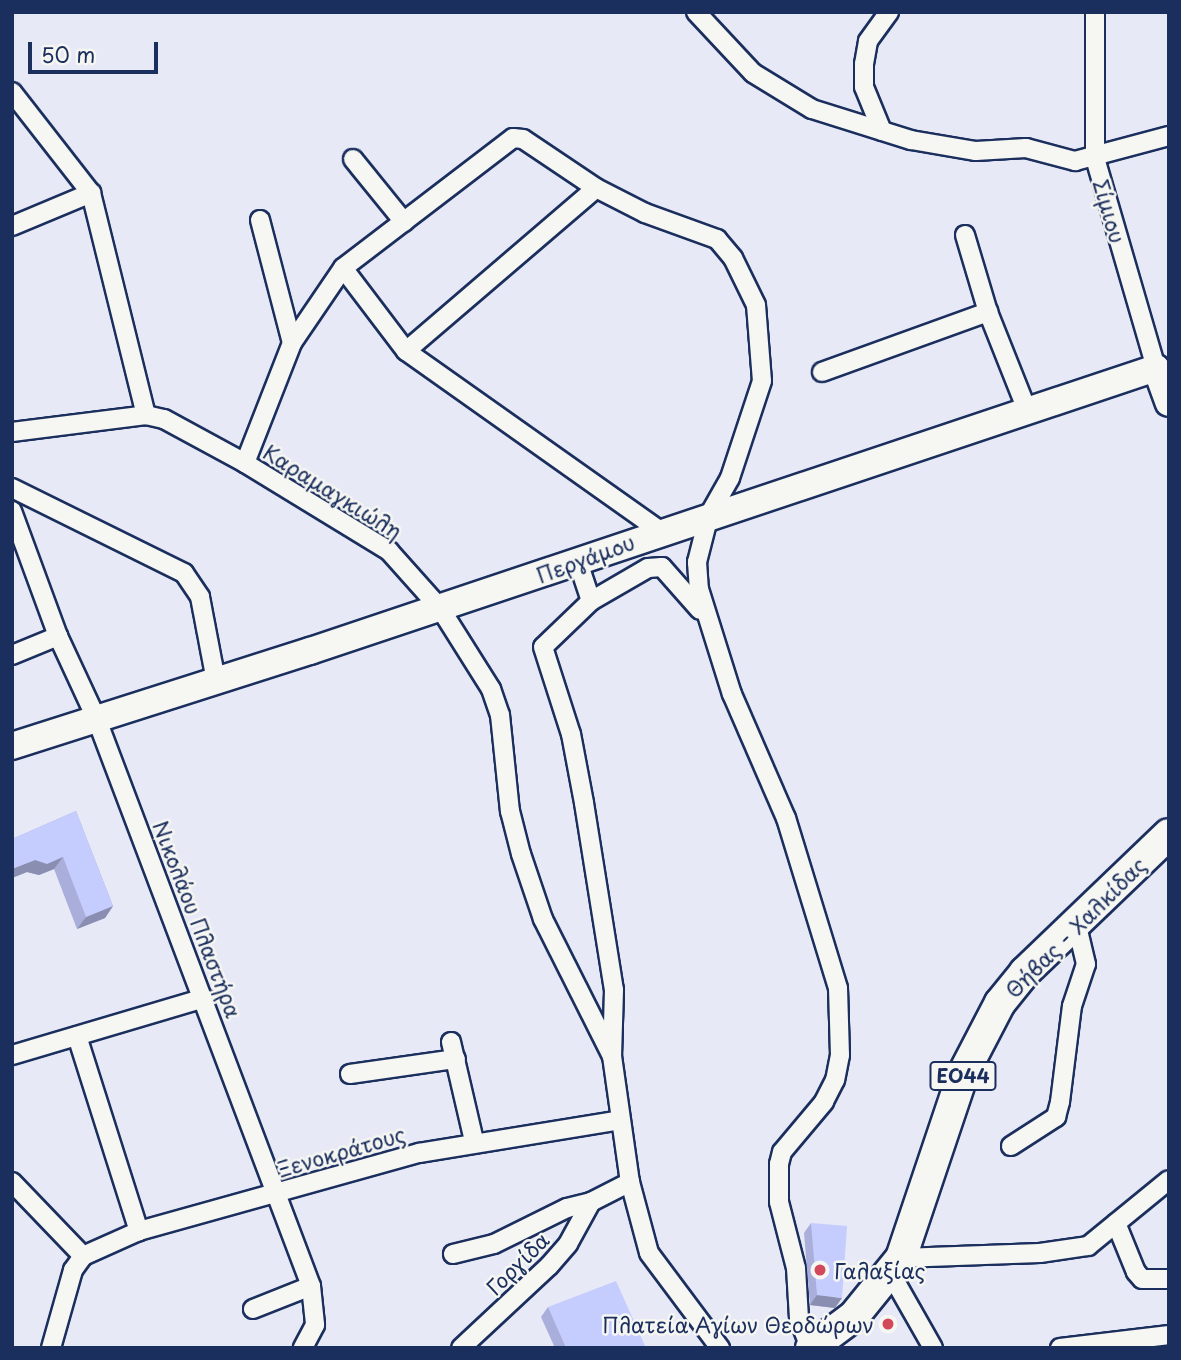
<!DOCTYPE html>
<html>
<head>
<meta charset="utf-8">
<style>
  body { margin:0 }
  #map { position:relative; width:1181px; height:1360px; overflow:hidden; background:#e7e9f6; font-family:"Playpen Sans",sans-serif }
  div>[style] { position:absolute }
  .roads { filter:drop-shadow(2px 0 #1b2f5e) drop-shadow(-2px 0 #1b2f5e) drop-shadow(0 2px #1b2f5e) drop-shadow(0 -2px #1b2f5e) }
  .street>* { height:18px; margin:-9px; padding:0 9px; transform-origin:9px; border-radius:9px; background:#f6f6f2 }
  .secondary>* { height:26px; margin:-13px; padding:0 13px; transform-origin:13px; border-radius:13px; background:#f6f6f2 }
  .primary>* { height:30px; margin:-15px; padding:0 15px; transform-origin:15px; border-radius:15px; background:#f6f6f2 }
  .wall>* { inset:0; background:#a9afda }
  .shaded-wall>* { inset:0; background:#8a8fb2 }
  .building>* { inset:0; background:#c5ccfe }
  .dots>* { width:19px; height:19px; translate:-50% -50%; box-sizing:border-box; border:4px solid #f6f6f2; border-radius:50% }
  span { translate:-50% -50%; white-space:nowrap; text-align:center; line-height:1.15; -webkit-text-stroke:5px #f6f6f2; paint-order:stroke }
  .shield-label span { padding:2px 5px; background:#f6f6f2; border:2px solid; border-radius:5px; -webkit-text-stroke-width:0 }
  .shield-label { font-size:19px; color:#1b2f5e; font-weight:700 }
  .street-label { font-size:21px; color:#1b2f5e }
  .poi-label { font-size:21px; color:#1b2f5e }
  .left { translate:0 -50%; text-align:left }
  .right { translate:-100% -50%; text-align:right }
  .frame { position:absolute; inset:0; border:14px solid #1b2f5e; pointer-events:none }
  .scale { position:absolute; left:28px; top:42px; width:130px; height:32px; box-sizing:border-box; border:4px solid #1b2f5e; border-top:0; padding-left:9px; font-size:21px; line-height:24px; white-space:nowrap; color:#1b2f5e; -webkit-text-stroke:5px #f6f6f2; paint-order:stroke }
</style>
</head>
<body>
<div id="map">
  <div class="roads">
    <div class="street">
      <div style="left:696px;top:12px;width:83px;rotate:46.9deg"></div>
      <div style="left:753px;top:73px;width:69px;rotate:31.4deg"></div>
      <div style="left:812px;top:109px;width:104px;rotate:17.4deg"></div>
      <div style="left:911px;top:140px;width:66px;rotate:9.6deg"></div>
      <div style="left:976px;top:151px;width:50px;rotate:-3.4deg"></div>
      <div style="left:1026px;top:148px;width:51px;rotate:14.9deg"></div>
      <div style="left:1075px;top:161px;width:97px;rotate:-14.9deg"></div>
      <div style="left:1095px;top:12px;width:146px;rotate:90deg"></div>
      <div style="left:1095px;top:158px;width:219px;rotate:73.8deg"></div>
      <div style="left:12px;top:92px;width:128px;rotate:52deg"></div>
      <div style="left:91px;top:193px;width:229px;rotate:76.1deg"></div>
      <div style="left:146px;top:415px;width:18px;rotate:13deg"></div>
      <div style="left:164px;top:419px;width:92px;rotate:28.5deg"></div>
      <div style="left:245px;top:463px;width:169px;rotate:31.4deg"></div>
      <div style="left:389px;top:551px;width:76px;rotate:48.2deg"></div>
      <div style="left:440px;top:608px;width:96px;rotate:57.8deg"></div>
      <div style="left:491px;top:689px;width:28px;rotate:71deg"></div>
      <div style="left:500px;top:715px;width:97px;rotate:84.1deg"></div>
      <div style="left:510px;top:811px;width:44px;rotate:75.7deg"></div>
      <div style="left:521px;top:854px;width:69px;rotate:71.3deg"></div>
      <div style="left:543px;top:919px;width:153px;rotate:63.3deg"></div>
      <div style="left:882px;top:131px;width:48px;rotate:-112.2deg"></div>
      <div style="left:864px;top:87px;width:23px;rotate:-90deg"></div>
      <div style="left:864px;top:64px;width:23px;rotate:-80deg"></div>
      <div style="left:868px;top:41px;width:36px;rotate:-54deg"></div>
      <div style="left:353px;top:159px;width:81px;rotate:51deg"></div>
      <div style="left:260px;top:220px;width:127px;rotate:75.4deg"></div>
      <div style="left:12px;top:226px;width:86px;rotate:-22.7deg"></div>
      <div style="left:965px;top:235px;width:80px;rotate:73.4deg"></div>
      <div style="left:988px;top:312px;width:105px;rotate:68.3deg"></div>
      <div style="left:343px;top:268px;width:104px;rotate:52.8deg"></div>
      <div style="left:406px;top:351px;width:311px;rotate:35.3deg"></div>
      <div style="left:406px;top:351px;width:250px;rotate:-40.6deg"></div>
      <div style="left:822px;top:372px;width:177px;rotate:-19.9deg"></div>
      <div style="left:12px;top:432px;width:135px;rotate:-7.2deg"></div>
      <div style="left:245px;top:463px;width:129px;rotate:-68.6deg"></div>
      <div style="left:292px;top:343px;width:91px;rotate:-55.8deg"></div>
      <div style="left:343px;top:268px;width:214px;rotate:-37.4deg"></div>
      <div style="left:513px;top:138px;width:10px;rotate:6deg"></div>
      <div style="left:523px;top:139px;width:88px;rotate:33.9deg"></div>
      <div style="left:596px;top:188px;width:55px;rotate:27deg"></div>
      <div style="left:645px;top:213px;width:77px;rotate:19.9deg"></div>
      <div style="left:717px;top:239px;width:25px;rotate:50deg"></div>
      <div style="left:733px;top:258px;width:52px;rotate:63.9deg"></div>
      <div style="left:756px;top:305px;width:76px;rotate:85.5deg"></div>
      <div style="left:762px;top:381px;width:102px;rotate:108.3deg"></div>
      <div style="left:730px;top:478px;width:43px;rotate:119.6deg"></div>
      <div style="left:709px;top:515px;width:49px;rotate:104.3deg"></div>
      <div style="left:697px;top:562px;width:27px;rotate:86deg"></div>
      <div style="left:699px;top:589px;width:110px;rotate:72.6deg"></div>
      <div style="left:732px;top:694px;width:135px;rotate:66.5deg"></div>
      <div style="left:786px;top:818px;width:178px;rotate:73deg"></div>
      <div style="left:838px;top:988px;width:67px;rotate:88.3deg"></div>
      <div style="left:840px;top:1055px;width:25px;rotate:101deg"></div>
      <div style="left:835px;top:1080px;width:25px;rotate:117deg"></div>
      <div style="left:824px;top:1102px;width:65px;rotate:130deg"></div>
      <div style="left:782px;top:1152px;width:12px;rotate:104deg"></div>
      <div style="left:779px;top:1164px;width:38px;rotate:90deg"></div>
      <div style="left:779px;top:1202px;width:68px;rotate:75.6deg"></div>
      <div style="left:796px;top:1268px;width:51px;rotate:86.6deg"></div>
      <div style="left:799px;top:1319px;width:31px;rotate:69deg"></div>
      <div style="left:12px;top:488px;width:192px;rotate:26.3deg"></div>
      <div style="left:184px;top:573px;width:29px;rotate:56deg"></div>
      <div style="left:200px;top:597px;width:86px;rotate:79.2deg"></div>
      <div style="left:12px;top:511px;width:133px;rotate:69.8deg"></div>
      <div style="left:58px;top:636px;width:93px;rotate:65.1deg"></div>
      <div style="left:97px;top:720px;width:605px;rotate:69.29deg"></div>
      <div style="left:311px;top:1286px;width:39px;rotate:84deg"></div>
      <div style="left:315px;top:1325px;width:26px;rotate:118deg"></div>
      <div style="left:578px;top:562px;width:41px;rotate:71.6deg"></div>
      <div style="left:591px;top:601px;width:66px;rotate:136.2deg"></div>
      <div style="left:543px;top:647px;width:91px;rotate:72.2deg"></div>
      <div style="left:571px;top:734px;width:70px;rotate:79.3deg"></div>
      <div style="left:584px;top:803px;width:189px;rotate:80.9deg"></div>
      <div style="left:614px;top:990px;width:66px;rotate:91.7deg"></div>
      <div style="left:612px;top:1056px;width:127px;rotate:81.9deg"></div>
      <div style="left:630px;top:1182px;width:73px;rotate:75deg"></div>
      <div style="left:649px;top:1253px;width:119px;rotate:53.2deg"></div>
      <div style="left:591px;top:601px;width:66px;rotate:-30.1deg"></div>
      <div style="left:648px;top:568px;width:14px;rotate:-4deg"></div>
      <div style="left:662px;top:567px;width:57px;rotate:48.5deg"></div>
      <div style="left:12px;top:655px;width:50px;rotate:-22.4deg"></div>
      <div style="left:77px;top:1036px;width:205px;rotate:72.4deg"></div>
      <div style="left:451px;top:1042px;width:102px;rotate:76.9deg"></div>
      <div style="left:12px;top:1055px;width:200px;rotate:-16.5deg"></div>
      <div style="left:350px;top:1074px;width:107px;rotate:-8.1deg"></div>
      <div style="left:1011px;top:1146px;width:54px;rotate:-32.8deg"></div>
      <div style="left:1056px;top:1117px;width:16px;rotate:-75deg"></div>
      <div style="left:1060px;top:1102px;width:97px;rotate:-82.9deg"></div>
      <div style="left:1072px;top:1006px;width:44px;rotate:-71.6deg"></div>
      <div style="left:1086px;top:964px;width:43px;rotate:-103.4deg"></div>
      <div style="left:12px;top:1182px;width:103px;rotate:46.2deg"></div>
      <div style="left:1116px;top:1223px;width:53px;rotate:67.8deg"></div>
      <div style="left:1136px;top:1272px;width:9px;rotate:49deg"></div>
      <div style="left:1142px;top:1279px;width:27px"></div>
      <div style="left:453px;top:1254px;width:42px;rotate:-13.7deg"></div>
      <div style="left:494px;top:1244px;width:81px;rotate:-26.3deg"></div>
      <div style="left:567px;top:1208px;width:25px;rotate:-14deg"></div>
      <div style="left:901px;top:1258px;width:139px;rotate:-2.1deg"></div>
      <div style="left:1040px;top:1253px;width:49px;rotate:-8.3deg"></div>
      <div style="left:1088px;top:1246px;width:104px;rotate:-39.2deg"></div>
      <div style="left:891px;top:1274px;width:85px;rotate:60.4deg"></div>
      <div style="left:253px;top:1309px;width:62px;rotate:-21.6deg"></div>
      <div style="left:51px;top:1348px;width:81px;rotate:-74.2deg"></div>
      <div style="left:73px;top:1270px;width:17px;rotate:-54deg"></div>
      <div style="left:83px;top:1256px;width:61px;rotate:-24.1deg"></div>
      <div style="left:139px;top:1231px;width:291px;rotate:-15.6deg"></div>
      <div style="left:419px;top:1153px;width:204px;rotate:-9.3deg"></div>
      <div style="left:461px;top:1348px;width:120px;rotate:-43deg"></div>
      <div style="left:549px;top:1266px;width:29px;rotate:-49deg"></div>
      <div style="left:568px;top:1244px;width:48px;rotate:-61.3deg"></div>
      <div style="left:591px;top:1202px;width:44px;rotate:-27.1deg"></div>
      <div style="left:1060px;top:1348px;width:110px;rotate:-6.8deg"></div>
    </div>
    <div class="secondary">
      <div style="left:12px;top:746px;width:313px;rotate:-17.7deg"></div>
      <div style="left:310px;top:651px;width:892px;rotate:-18.5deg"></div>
      <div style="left:1156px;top:368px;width:37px;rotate:70deg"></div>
    </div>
    <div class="primary">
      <div style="left:811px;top:1348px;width:54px;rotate:-36.7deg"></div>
      <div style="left:854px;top:1316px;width:75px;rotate:-51deg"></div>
      <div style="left:901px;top:1258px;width:194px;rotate:-71.4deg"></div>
      <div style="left:963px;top:1074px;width:80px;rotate:-62.5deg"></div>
      <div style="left:1000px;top:1003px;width:40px;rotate:-51deg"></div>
      <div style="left:1025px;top:972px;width:199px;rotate:-43.8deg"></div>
    </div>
  </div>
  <div class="wall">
    <div style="clip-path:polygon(76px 811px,113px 906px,105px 918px,77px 929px,54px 869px,39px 875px,27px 872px,12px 878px,12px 839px)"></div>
    <div style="clip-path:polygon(811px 1223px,835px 1308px,810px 1305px,804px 1233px)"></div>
    <div style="clip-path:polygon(548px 1307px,646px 1348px,555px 1348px,541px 1317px)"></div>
  </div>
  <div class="shaded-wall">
    <div style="clip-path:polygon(63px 857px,54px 869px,39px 875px,27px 872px,12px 878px,12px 869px,35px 860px)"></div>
    <div style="clip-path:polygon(113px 906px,105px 918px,77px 929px,86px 917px)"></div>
    <div style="clip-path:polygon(817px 1295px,842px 1298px,835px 1308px,810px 1305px)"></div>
  </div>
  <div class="building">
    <div style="clip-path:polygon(76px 811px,113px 906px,86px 917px,63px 857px,47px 864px,35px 860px,12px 869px,12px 839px)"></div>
    <div style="clip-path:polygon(811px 1223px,847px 1226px,842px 1298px,817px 1295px)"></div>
    <div style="clip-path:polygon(616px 1281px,646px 1348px,566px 1348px,548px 1307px)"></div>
  </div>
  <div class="dots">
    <div style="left:820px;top:1270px;background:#d1495b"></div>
    <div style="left:888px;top:1324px;background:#d1495b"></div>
  </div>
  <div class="shield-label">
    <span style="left:963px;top:1076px">ΕΟ44</span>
  </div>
  <div class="street-label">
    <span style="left:1110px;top:211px;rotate:74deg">Σίμιου</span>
    <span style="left:333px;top:491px;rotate:32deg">Καραμαγκιώλη</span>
    <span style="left:585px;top:558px;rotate:-20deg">Περγάμου</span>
    <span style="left:198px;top:919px;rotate:69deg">Νικολάου Πλαστήρα</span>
    <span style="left:1075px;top:927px;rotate:-45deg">Θήβας - Χαλκίδας</span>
    <span style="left:341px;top:1151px;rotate:-16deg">Ξενοκράτους</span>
    <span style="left:517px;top:1263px;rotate:-45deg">Γοργίδα</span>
  </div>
  <div class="poi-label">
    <span class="left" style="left:834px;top:1270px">Γαλαξίας</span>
    <span class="right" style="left:874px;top:1324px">Πλατεία Αγίων Θεοδώρων</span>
  </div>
  <div class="frame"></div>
  <div class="scale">50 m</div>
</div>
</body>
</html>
